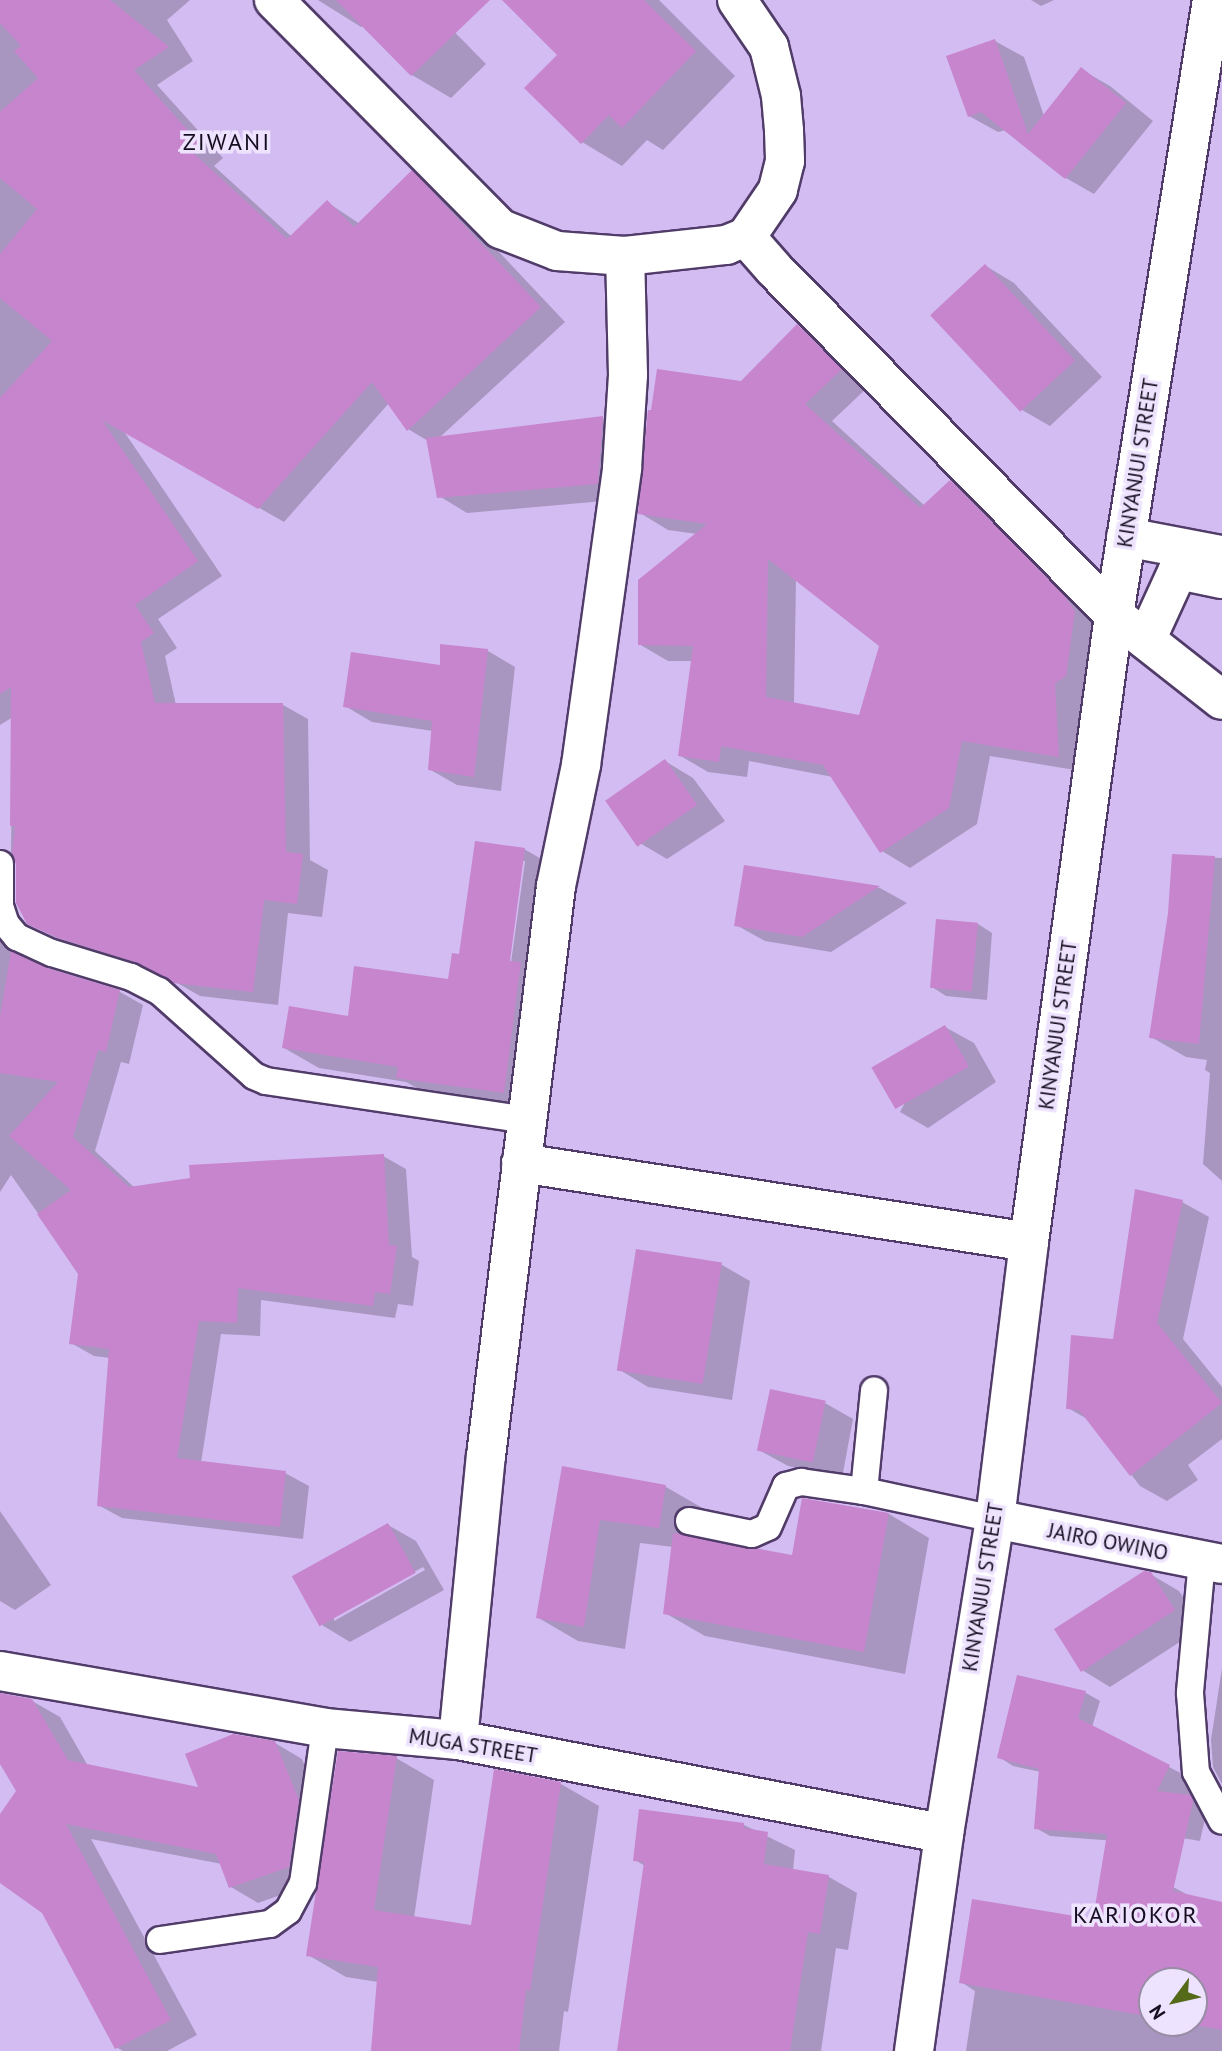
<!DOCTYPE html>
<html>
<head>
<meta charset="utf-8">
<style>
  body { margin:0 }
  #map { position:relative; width:1222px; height:2051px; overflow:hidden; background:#d3bcf2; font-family:"PT Sans",sans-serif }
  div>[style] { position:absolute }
  .shadow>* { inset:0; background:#0003 }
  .building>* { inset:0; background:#c785cd; transform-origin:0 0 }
  .roads { filter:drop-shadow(2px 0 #513c69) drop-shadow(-2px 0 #513c69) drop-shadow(0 2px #513c69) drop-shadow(0 -2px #513c69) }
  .service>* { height:26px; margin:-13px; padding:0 13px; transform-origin:13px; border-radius:13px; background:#fff }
  .minor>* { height:38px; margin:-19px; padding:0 19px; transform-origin:19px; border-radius:19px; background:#fff }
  span { translate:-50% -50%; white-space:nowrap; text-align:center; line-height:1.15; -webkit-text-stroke:7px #eee3fe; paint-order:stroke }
  .street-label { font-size:21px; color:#160d20 }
  .quarter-label { font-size:24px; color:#160d20; letter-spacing:2px }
  .north { position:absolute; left:1138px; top:1967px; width:70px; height:70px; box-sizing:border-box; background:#eee3fe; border:2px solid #988da5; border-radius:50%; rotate:237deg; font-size:19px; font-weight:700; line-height:28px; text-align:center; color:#160d20 }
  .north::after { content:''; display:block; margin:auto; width:24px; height:32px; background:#546a19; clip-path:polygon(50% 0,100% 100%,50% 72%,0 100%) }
</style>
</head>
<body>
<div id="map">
  <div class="shadow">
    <div style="clip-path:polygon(0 0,190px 0,167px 20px,193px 61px,157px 85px,223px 158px,214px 166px,292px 237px,327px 202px,360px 224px,412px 172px,437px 186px,565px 322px,439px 438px,603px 418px,631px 434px,626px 499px,467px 513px,439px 496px,428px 441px,408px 429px,389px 403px,284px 522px,123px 430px,222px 576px,158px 619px,177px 648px,165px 656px,176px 705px,283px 705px,308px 719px,310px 860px,328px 870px,322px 917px,288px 913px,278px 1005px,200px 996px,165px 976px,84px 952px,28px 923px,18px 864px,11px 852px,13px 717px,0 725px)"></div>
    <div style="clip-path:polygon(318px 0,423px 0,486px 64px,451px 98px,412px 75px,363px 26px,361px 27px)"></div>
    <div style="clip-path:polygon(505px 0,659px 0,735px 76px,663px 150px,647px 140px,622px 166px,582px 142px,559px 55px)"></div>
    <div style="clip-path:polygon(1031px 0,1054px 0,1041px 6px)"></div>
    <div style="clip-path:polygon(995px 41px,1024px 57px,1044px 116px,1082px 70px,1110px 86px,1153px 121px,1094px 194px,1066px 178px,1006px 130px,998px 132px,969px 116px)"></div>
    <div style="clip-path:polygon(986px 266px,1014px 283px,1102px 377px,1050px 426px,1022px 410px)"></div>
    <div style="clip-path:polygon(evenodd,797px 326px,826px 342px,869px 386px,832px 421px,925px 506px,951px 482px,979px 498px,1103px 629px,1087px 772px,990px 756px,977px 824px,910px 868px,882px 851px,833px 777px,749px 761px,747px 777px,708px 772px,679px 755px,692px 661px,668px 661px,639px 644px,697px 534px,668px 530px,640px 513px,742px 383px,797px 326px,796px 579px,881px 645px,860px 717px,794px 704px,796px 579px)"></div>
    <div style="clip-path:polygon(442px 646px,488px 651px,515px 667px,501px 791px,457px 785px,429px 769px,433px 731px,372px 722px,345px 706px,441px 667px)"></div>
    <div style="clip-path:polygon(665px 761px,693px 778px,725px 821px,667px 859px,638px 842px)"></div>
    <div style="clip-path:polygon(evenodd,524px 849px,559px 869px,539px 1112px,433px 1097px,406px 1082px,319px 1068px,284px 1048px,350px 1018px,450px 981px,460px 956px,524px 849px,521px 861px,525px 861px,510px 970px,507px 969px,521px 861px)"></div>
    <div style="clip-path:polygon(1174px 856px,1222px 858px,1222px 1181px,1203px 1164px,1210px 1073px,1205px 1070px,1207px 1060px,1186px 1057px,1151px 1037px,1170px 913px)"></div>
    <div style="clip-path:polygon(745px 867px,880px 888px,907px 903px,831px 952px,765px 941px,736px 925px)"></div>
    <div style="clip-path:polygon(0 923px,23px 959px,47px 970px,120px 992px,143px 1005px,129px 1064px,121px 1062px,95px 1151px,135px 1188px,383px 1156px,406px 1169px,412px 1257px,419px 1261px,413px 1306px,398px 1304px,395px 1318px,261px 1300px,260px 1336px,221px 1334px,201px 1463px,285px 1473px,309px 1486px,303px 1539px,122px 1518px,98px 1505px,110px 1358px,94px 1356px,71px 1343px,80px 1273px,11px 1175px,0 1192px)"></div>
    <div style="clip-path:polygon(978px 924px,992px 933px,987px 1000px,946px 996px,932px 987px)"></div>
    <div style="clip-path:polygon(945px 1027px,974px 1043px,996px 1082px,928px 1128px,900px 1112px)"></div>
    <div style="clip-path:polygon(1182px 1202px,1209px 1217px,1183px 1339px,1222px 1387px,1222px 1439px,1188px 1465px,1198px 1480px,1167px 1501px,1140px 1486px,1089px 1420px,1068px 1408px,1114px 1341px)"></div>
    <div style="clip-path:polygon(638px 1251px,722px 1265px,750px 1281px,732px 1400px,648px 1387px,620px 1370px)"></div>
    <div style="clip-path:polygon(825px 1403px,853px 1419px,842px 1478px,788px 1466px,759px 1450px)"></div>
    <div style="clip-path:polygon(564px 1469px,666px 1487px,706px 1510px,701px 1540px,793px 1557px,804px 1500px,889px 1514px,929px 1538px,905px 1674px,705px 1636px,665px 1613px,673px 1547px,640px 1543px,625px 1649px,578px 1641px,537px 1617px)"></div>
    <div style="clip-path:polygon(0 1511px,51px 1585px,15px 1610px,0 1601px)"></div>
    <div style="clip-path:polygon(evenodd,388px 1525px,416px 1541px,444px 1590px,350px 1642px,322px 1625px,388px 1525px,423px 1567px,425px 1570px,334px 1621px,334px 1617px,423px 1567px)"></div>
    <div style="clip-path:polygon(1150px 1574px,1179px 1591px,1203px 1627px,1110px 1687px,1082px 1670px)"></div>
    <div style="clip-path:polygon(1222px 1668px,1222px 1784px,1213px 1767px,1211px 1740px)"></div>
    <div style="clip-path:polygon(1019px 1677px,1086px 1693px,1100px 1701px,1092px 1727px,1194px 1780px,1207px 1810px,1200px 1841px,1158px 1834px,1155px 1844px,1050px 1836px,1036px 1828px,1041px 1772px,1013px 1766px,999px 1757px)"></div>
    <div style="clip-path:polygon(0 1698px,32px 1701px,60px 1717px,88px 1766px,201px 1789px,275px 1743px,302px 1759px,326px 1817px,322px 1840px,326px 1841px,396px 1758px,434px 1780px,414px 1918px,473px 1927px,496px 1771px,561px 1784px,599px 1806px,568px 2012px,564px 2011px,559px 2051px,373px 2051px,378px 1982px,346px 1977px,308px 1955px,320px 1881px,258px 1903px,231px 1887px,222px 1864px,91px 1839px,197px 2035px,167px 2051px,123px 2051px,116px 2047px,43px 1911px,0 1881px,0 1817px,18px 1791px,0 1761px)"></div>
    <div style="clip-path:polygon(744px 1825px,795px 1850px,793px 1871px,829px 1877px,857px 1893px,848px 1950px,836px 1948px,821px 2051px,619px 2051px,645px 1866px,635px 1860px)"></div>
    <div style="clip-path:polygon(evenodd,1173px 1887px,1192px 1897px,1222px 1904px,1222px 2051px,966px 2051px,975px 1991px,961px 1982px,1173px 1887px,1152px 1981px,1194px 1981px,1194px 2023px,1152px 2023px,1152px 1981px)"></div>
  </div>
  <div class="building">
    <div style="clip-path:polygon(0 0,110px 0,169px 47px,134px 70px,199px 143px,190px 150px,287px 239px,327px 200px,354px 227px,412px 170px,541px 307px,407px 431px,372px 382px,258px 509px,102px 420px,198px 561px,135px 605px,154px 633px,141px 642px,155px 703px,283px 703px,286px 852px,303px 854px,297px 904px,264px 900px,253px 992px,173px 983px,138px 963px,58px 938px,27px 924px,16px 903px,16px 864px,12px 855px,15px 826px,10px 826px,11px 687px,0 694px,0 398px,52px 341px,0 298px,0 254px,37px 209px,0 178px,0 112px,38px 78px,14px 51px,21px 46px,0 23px)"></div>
    <div style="clip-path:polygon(336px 0,490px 0,411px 76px)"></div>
    <div style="clip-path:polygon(502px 0,644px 0,696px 51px,622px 128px,609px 115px,581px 144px,524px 88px,557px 55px)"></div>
    <div style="clip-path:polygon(995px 39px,1028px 134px,1081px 67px,1126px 103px,1065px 179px,981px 112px,968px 117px,946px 56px)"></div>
    <div style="left:985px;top:264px;width:132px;height:75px;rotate:47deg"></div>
    <div style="clip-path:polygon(evenodd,797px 324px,842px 369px,805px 404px,920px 508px,950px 480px,1064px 595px,1075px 611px,1066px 676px,1055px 683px,1059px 757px,962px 741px,949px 808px,880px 853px,823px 765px,721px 746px,719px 762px,678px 756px,693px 646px,638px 645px,638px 580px,707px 524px,638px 514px,648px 410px,651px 410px,657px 369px,741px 381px,797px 324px,768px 559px,879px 646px,859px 715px,766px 697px,768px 559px)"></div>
    <div style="clip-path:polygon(603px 416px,598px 484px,437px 498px,426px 438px)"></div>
    <div style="clip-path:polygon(440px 644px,488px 649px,474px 777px,428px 770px,432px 721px,343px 707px,351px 652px,440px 665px)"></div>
    <div style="left:665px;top:759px;width:56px;height:73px;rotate:55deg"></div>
    <div style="clip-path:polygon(475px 841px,525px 848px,510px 961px,521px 962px,504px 1093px,396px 1078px,398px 1067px,282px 1048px,289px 1006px,348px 1016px,354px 966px,448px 979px,452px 953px,459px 954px)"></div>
    <div style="clip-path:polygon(1172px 854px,1215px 856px,1199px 1044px,1149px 1038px,1168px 913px)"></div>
    <div style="clip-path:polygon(744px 865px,880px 886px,802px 937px,734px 926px)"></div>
    <div style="left:936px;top:919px;width:42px;height:69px;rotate:5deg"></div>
    <div style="clip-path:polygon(11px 951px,47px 968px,120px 990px,106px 1052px,98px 1050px,73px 1137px,129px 1187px,190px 1178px,189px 1165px,384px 1154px,389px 1245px,397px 1246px,390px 1294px,375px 1292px,373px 1306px,238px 1288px,237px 1323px,199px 1321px,177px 1458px,286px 1471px,280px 1527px,97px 1506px,109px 1349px,69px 1344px,78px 1274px,37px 1214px,71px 1190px,9px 1136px,58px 1082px,0 1073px,0 1017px)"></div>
    <div style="left:945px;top:1025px;width:48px;height:85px;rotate:60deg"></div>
    <div style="clip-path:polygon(1135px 1189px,1183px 1200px,1157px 1323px,1222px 1403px,1130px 1476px,1079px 1410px,1066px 1409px,1071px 1335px,1113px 1339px)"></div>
    <div style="left:636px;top:1249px;width:87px;height:123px;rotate:9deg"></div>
    <div style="left:770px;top:1389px;width:57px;height:63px;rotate:12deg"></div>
    <div style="clip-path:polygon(562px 1466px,666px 1485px,659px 1528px,600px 1520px,584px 1627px,536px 1618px)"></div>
    <div style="clip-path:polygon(802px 1498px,889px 1513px,864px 1652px,663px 1614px,673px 1533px,792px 1555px)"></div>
    <div style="left:388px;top:1523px;width:57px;height:110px;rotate:61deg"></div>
    <div style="clip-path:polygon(1144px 1571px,1151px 1572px,1175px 1610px,1081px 1672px,1054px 1629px)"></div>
    <div style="clip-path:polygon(1017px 1675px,1086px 1691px,1078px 1718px,1170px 1765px,1157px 1791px,1191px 1795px,1193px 1801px,1173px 1891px,1222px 1902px,1222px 2030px,1184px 2023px,1194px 2023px,1194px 1981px,1152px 1981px,1152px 2017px,959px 1983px,972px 1899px,1093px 1919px,1107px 1834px,1034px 1829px,1039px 1769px,997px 1758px)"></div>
    <div style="clip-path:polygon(0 1693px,32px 1699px,68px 1760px,198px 1787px,185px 1754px,233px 1734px,275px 1741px,299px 1800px,289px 1867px,229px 1888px,216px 1854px,66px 1824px,171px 2020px,115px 2049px,42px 1913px,0 1883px,0 1814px,16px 1791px,0 1764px)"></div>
    <div style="clip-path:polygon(338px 1751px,397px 1756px,374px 1910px,471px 1925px,494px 1769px,561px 1782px,530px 1991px,526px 1990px,519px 2051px,371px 2051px,378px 1967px,306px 1956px)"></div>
    <div style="clip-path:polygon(639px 1809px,744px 1823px,744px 1828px,768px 1832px,764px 1864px,829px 1875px,820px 1934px,808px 1932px,790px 2051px,617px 2051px,644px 1862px,633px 1861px)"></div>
  </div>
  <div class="roads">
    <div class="service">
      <div style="left:0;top:864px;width:42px;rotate:90deg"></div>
      <div style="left:0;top:906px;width:19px;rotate:72deg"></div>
      <div style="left:6px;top:924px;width:17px;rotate:50deg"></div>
      <div style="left:17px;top:937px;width:38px;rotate:25deg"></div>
      <div style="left:52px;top:953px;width:83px;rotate:16.9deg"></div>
      <div style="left:131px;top:977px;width:31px;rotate:27deg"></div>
      <div style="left:159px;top:991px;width:127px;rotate:41.8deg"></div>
      <div style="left:254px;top:1076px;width:13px;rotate:23deg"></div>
      <div style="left:266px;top:1081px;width:264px;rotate:8.5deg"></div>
      <div style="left:864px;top:1491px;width:101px;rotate:-84.3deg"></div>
      <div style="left:689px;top:1521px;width:64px;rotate:11.7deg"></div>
      <div style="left:752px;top:1534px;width:17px;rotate:-24deg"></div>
      <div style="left:768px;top:1527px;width:45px;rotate:-66.3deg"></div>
      <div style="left:786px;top:1486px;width:16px;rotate:-15deg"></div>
      <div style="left:801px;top:1482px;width:64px;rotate:8.1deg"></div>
      <div style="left:864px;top:1491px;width:134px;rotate:12.1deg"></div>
      <div style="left:1202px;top:1560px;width:134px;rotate:95.2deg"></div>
      <div style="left:1190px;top:1693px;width:79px;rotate:85.7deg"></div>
      <div style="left:1196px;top:1772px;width:55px;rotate:62deg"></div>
      <div style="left:160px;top:1940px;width:111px;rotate:-8.3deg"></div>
      <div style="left:270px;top:1924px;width:22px;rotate:-36deg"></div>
      <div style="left:288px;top:1911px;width:32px;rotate:-62deg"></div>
      <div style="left:303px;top:1883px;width:157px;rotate:-81.9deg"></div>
    </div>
    <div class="minor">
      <div style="left:274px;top:0;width:322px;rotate:45.3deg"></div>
      <div style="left:501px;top:229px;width:60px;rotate:21.4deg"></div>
      <div style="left:557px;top:251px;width:68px;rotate:4.2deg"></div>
      <div style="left:625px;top:256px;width:102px;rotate:-6.2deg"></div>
      <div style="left:726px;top:245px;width:22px;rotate:-22deg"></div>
      <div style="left:746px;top:237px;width:43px;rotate:48.8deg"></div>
      <div style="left:774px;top:269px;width:485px;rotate:45.5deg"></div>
      <div style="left:1114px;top:615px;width:137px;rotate:38.2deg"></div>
      <div style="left:737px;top:0;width:57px;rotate:55.8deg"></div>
      <div style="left:769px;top:47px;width:50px;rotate:76.2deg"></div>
      <div style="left:781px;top:96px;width:35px;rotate:85deg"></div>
      <div style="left:784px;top:131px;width:30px;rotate:88deg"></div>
      <div style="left:785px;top:161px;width:30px;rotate:104deg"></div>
      <div style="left:778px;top:190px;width:57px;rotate:124.2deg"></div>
      <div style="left:1126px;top:537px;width:96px;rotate:10.8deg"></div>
      <div style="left:1146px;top:640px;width:77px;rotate:-65.4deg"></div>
      <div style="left:1178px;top:570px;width:45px;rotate:11.6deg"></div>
      <div style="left:521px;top:1163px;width:514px;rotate:8.84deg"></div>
      <div style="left:995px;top:1519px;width:231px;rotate:11.2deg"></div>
      <div style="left:0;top:1671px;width:330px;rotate:9.9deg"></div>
      <div style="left:325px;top:1728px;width:134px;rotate:5.2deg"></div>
      <div style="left:458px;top:1740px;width:495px;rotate:10.9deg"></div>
      <div style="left:458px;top:1740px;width:285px;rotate:-84.4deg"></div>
      <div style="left:486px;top:1456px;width:574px;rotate:-83deg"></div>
      <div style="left:556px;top:886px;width:124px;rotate:-78.3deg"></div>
      <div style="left:581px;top:765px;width:300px;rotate:-82.1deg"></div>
      <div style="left:622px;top:468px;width:93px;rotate:-86.3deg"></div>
      <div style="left:628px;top:375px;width:119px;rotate:-91.4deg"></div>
      <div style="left:914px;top:2051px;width:219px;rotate:-82.1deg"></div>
      <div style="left:944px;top:1834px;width:319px;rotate:-80.8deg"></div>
      <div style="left:995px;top:1519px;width:279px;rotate:-83deg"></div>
      <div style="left:1029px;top:1242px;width:633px;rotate:-82.28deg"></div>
      <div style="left:1114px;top:615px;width:623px;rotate:-80.95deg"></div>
    </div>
  </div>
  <div class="street-label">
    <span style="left:1138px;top:463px;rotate:-81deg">KINYANJUI STREET</span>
    <span style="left:1058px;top:1025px;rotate:-82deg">KINYANJUI STREET</span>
    <span style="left:1108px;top:1542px;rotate:11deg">JAIRO OWINO</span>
    <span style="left:983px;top:1587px;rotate:-81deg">KINYANJUI STREET</span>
    <span style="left:473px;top:1746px;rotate:9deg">MUGA STREET</span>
  </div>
  <div class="quarter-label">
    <span style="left:227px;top:142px">ZIWANI</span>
    <span style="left:1136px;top:1915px">KARIOKOR</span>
  </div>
  <div class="north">N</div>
</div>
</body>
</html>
